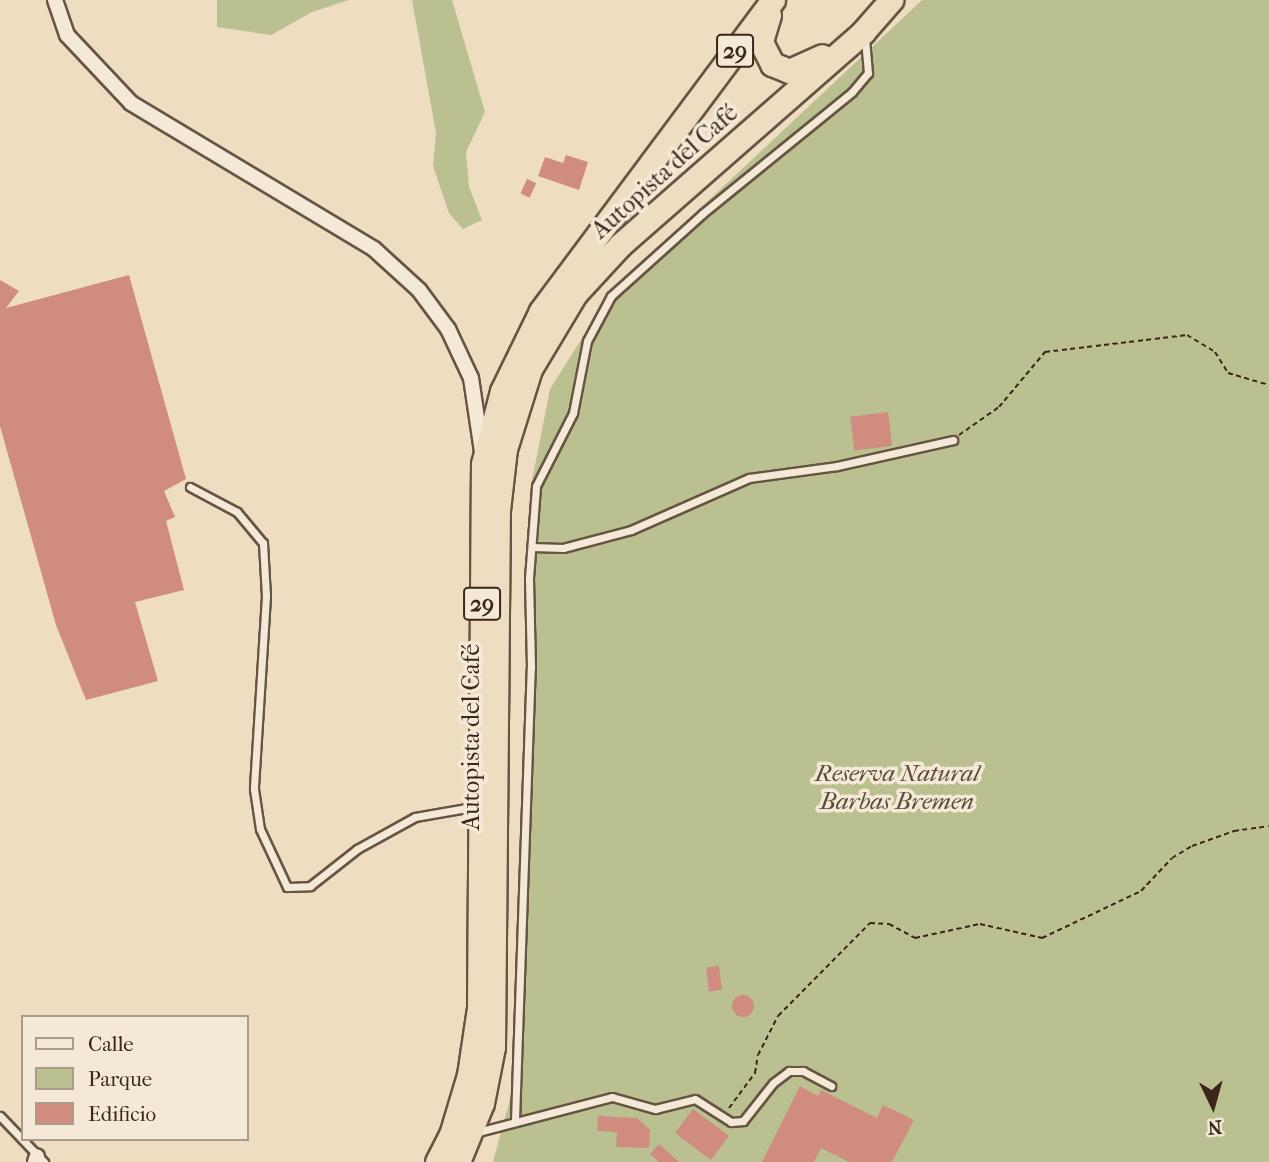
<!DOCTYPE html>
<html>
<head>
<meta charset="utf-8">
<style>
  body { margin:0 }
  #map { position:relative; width:1269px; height:1162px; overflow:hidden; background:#eeddc1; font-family:"IM FELL French Canon",serif }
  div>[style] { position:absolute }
  .green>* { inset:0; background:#bbc091 }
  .building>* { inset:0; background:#cf8c7f; transform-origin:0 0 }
  .round { border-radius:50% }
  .path>* { height:2px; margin-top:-1px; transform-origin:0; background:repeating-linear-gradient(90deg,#3b2619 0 5px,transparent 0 8.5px) }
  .roads { filter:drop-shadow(2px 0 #685443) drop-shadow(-2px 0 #685443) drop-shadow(0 2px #685443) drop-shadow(0 -2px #685443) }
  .service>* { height:7px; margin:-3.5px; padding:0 3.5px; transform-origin:3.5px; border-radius:3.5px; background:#f4e9d7 }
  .minor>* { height:14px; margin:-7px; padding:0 7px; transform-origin:7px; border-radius:7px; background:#f4e9d7 }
  .trunk>* { height:23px; margin:-11.5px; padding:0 11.5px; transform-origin:11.5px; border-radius:11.5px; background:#eeddc1 }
  span { translate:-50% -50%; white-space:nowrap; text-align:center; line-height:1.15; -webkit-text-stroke:7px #f4e9d7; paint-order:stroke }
  .shield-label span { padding:2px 5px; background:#f4e9d7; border:2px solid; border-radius:5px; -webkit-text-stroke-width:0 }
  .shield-label { font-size:23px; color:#3b2619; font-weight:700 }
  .street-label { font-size:24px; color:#3b2619 }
  .park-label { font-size:24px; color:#5b4c37; font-style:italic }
  .legend { position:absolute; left:21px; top:1015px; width:228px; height:126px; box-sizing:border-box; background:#f4e9d7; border:2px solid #aa9b8b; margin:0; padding:9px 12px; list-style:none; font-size:21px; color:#3b2619 }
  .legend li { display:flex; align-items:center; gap:14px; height:35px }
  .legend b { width:35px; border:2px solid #aa9b8b }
  .north { position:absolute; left:1178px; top:1071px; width:70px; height:70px; -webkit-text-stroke:5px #f4e9d7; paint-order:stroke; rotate:175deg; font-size:19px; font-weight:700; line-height:28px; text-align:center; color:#3b2619 }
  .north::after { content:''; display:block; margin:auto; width:24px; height:32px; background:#3b2619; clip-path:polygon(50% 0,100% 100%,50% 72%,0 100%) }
</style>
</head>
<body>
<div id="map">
  <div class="green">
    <div style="clip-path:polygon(217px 0,349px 0,312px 12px,271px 35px,217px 27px)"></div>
    <div style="clip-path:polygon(412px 0,452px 0,485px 112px,466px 152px,469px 187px,482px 220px,463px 229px,449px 213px,433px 166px,436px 133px)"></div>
    <div style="clip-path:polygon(922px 0,1269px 0,1269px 1162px,493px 1162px,524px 1047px,530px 491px,550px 389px,611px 292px)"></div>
  </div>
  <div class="building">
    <div style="clip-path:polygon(566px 155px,588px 162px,579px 190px,538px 176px,545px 157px,563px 163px)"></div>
    <div style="left:527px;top:179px;width:10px;height:16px;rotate:24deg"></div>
    <div style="clip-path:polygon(129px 275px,186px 479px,164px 491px,175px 517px,166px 521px,184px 590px,135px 602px,158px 681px,86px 700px,56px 625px,0 426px,0 280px,19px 291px,6px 308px)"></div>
    <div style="left:888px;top:412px;width:34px;height:38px;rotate:83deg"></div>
    <div style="left:719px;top:966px;width:24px;height:13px;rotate:83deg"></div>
    <div class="round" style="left:732px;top:995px;width:22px;height:22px"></div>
    <div style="clip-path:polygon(800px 1086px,818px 1096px,821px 1090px,877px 1118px,883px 1105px,914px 1120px,892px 1162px,849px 1162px,821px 1148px,814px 1162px,762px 1162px)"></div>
    <div style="left:693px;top:1109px;width:45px;height:30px;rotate:37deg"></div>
    <div style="clip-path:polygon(598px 1116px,637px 1118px,650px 1130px,649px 1148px,616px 1147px,617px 1132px,597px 1131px)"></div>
    <div style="clip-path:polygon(659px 1144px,679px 1162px,659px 1162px,650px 1154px)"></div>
  </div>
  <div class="path">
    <div style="left:959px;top:435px;width:49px;rotate:-35deg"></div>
    <div style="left:999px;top:407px;width:72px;rotate:-50.1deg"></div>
    <div style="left:1045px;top:352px;width:143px;rotate:-6.8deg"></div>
    <div style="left:1187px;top:335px;width:33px;rotate:31deg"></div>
    <div style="left:1215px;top:352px;width:25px;rotate:58deg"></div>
    <div style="left:1228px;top:373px;width:43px;rotate:16.3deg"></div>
    <div style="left:729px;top:1108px;width:44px;rotate:-53.4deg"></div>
    <div style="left:755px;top:1073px;width:18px;rotate:-81deg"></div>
    <div style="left:758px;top:1055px;width:44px;rotate:-62.9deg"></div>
    <div style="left:778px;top:1016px;width:131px;rotate:-45.3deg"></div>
    <div style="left:870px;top:923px;width:19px;rotate:3deg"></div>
    <div style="left:889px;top:924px;width:30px;rotate:28deg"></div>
    <div style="left:915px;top:938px;width:66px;rotate:-12.2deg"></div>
    <div style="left:980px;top:924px;width:64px;rotate:12.7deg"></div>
    <div style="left:1042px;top:938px;width:110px;rotate:-25.4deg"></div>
    <div style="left:1141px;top:891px;width:45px;rotate:-46.8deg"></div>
    <div style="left:1172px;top:858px;width:23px;rotate:-31deg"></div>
    <div style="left:1192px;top:846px;width:45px;rotate:-19.7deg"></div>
    <div style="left:1234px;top:831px;width:35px;rotate:-8deg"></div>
  </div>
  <div class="roads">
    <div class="service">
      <div style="left:190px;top:487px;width:53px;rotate:28deg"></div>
      <div style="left:237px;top:512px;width:40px;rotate:50deg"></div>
      <div style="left:263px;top:543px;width:53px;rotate:86.8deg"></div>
      <div style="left:266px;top:596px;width:193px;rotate:93.6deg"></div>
      <div style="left:254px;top:789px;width:40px;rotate:81.5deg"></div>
      <div style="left:260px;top:829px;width:64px;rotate:65deg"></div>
      <div style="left:287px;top:887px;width:23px;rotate:-2deg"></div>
      <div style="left:310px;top:886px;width:60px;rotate:-38.2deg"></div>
      <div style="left:357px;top:849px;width:66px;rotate:-28.9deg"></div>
      <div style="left:415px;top:817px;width:64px;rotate:-9.9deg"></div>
      <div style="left:532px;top:547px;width:31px;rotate:2deg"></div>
      <div style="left:563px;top:548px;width:70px;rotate:-14.8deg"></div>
      <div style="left:631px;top:530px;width:129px;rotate:-23.8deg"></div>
      <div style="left:749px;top:478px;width:89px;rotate:-7.8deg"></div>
      <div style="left:837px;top:466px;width:119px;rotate:-12.6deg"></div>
      <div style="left:0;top:1116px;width:64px;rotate:46.3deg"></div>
      <div style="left:515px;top:1120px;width:453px;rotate:-88deg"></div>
      <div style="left:531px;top:667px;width:89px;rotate:-91.3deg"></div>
      <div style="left:529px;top:578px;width:92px;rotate:-85.6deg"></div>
      <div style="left:536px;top:486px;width:82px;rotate:-63.1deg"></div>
      <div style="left:573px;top:413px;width:73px;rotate:-79deg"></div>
      <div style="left:587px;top:341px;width:51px;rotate:-61.9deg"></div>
      <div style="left:611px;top:296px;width:122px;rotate:-42deg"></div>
      <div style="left:702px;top:214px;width:193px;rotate:-39.1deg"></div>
      <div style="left:852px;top:92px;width:25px;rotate:-50deg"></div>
      <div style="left:868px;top:73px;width:33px;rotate:-95deg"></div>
      <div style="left:474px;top:1133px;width:143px;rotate:-14.6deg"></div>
      <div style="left:612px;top:1097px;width:45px;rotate:15.6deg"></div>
      <div style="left:655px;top:1109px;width:41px;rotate:-14deg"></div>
      <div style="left:695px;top:1099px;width:43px;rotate:32.6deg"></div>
      <div style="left:731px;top:1122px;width:12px;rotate:-5deg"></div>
      <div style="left:743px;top:1121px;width:48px;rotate:-51.7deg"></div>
      <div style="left:773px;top:1083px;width:20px;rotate:-37deg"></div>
      <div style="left:789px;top:1071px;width:14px"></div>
      <div style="left:803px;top:1071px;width:32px;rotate:28deg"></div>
    </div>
    <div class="minor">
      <div style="left:55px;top:0;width:37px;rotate:71deg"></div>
      <div style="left:67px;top:35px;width:93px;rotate:46.7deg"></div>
      <div style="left:131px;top:103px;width:283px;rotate:31deg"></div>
      <div style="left:374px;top:249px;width:61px;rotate:42.3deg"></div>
      <div style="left:419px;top:290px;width:49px;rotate:53.4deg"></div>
      <div style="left:448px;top:329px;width:54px;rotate:64.9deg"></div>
      <div style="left:471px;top:378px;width:75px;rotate:81.5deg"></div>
      <div style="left:35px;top:1162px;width:6px;rotate:-72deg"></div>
    </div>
    <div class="trunk">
      <div style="left:769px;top:15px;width:28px;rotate:107deg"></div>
      <div style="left:761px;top:42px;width:25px;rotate:63deg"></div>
      <div style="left:772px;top:64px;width:18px;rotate:22deg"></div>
      <div style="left:789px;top:71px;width:36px;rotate:-24deg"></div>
      <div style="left:437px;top:1162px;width:30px;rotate:-63deg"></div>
      <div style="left:451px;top:1135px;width:63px;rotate:-73.3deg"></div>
      <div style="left:469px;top:1075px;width:68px;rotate:-81.5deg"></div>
      <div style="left:479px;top:1008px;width:544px;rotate:-89.58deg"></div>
      <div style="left:483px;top:464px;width:75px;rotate:-75.4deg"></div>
      <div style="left:502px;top:391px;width:89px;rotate:-64deg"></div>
      <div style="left:541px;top:311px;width:388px;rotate:-53.3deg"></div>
      <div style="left:458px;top:1162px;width:64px;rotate:-67.9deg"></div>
      <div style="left:482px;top:1103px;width:57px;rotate:-78.9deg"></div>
      <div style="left:493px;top:1047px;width:537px;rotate:-89.47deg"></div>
      <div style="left:498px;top:510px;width:61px;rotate:-83.5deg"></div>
      <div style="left:505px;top:449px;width:84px;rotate:-72.6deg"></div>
      <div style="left:530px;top:369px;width:87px;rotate:-59deg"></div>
      <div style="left:575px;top:294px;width:67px;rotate:-47.4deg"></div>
      <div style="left:620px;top:245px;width:323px;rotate:-41.2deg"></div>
      <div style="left:863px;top:32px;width:43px;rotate:-48.8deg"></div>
    </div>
  </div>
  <div class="shield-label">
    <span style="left:735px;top:51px">29</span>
    <span style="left:482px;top:604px">29</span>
  </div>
  <div class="street-label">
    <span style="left:665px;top:172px;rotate:-42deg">Autopista del Café</span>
    <span style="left:472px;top:737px;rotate:-90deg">Autopista del Café</span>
  </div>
  <div class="park-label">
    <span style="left:897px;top:788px">Reserva Natural<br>Barbas Bremen</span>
  </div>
  <ul class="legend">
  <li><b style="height:9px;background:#f4e9d7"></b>Calle</li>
  <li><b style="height:19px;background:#bbc091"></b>Parque</li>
  <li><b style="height:19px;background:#cf8c7f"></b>Edificio</li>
  </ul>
  <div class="north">N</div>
</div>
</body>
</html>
